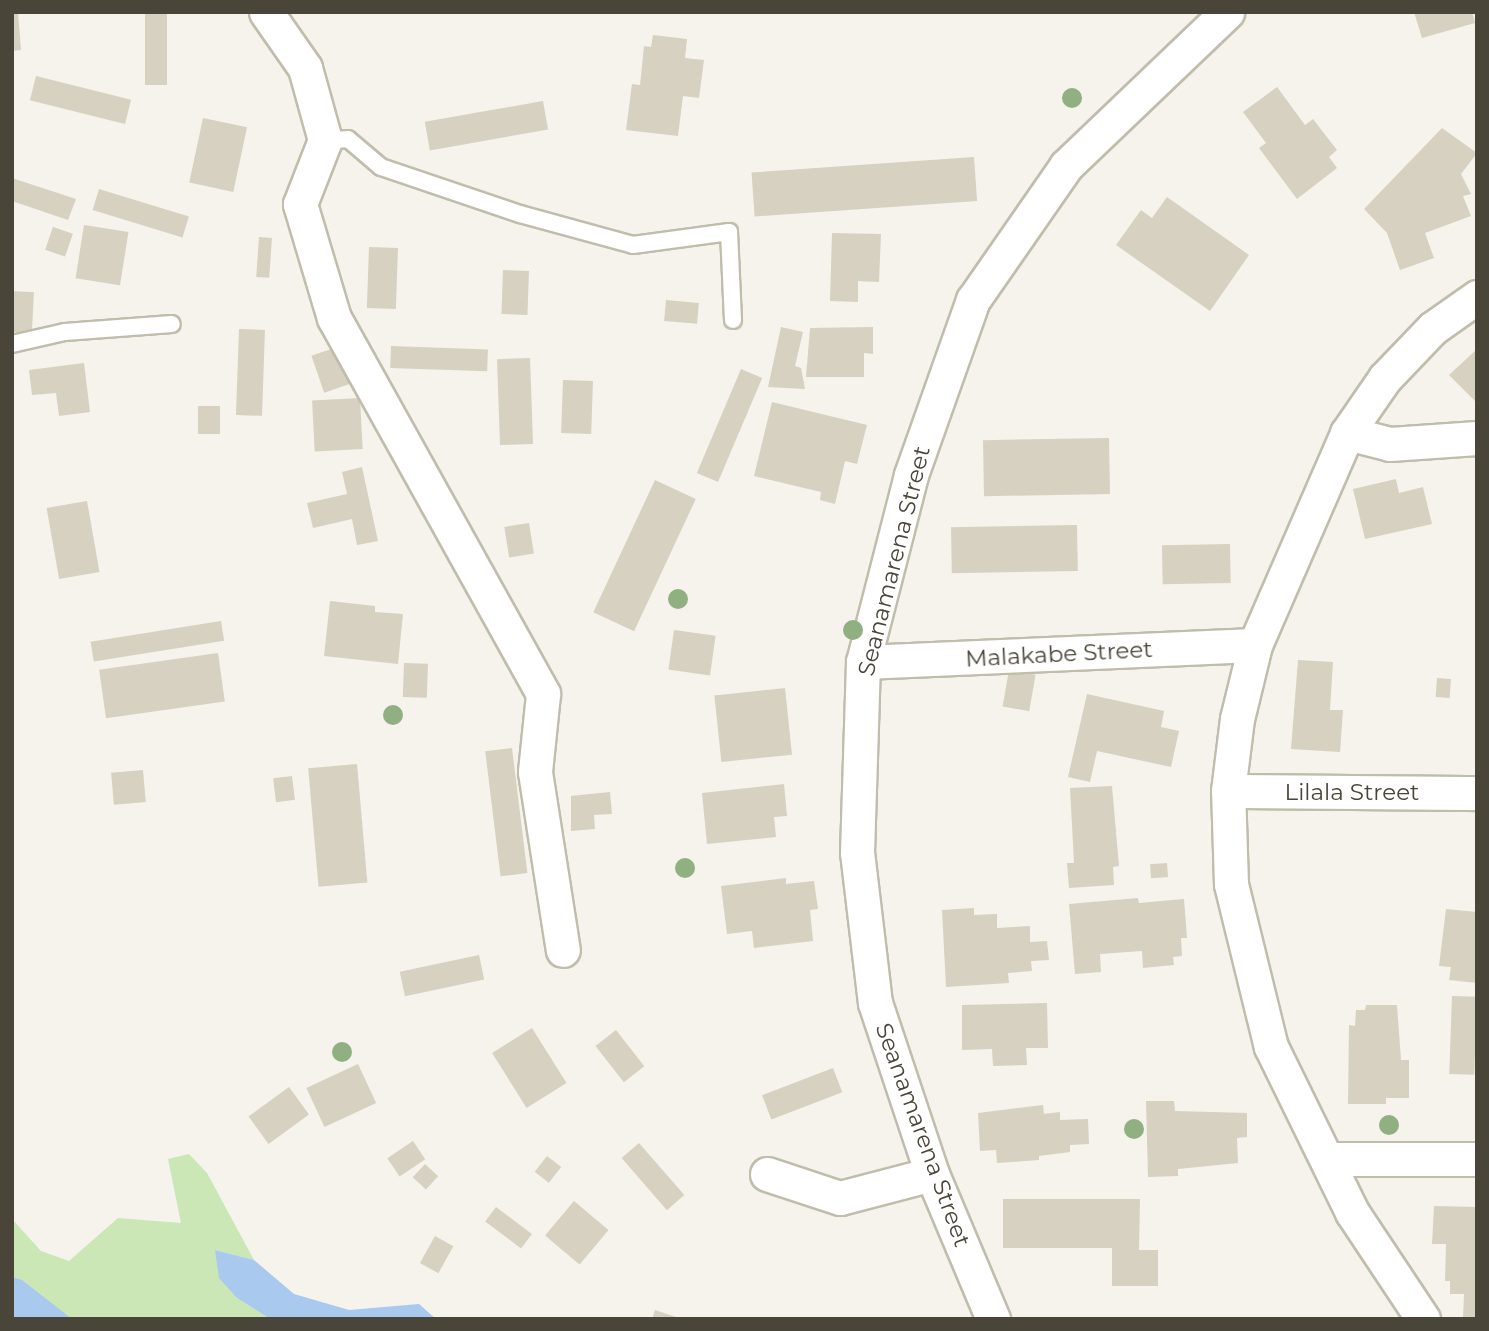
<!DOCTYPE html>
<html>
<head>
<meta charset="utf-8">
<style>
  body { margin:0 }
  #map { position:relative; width:1489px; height:1331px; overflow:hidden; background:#f5f3eb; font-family:Montserrat,sans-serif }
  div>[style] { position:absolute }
  .green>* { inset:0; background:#cae7b5 }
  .water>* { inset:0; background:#aac9ef }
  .building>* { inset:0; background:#d6d1c0; transform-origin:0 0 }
  .roads { filter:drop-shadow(2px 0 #c0bdad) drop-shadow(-2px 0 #c0bdad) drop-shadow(0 2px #c0bdad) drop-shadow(0 -2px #c0bdad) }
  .service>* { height:16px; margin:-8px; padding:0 8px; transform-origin:8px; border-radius:8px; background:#fff }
  .minor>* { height:33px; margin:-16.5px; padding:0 16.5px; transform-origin:16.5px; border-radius:16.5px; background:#fff }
  .trees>* { width:20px; height:20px; margin:-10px; border-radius:50%; background:#91b082 }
  span { translate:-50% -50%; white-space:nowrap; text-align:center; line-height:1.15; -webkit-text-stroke:5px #fff; paint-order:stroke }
  .street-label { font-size:23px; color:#494539 }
  .frame { position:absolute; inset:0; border:14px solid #494539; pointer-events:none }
</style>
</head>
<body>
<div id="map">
  <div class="green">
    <div style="clip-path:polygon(189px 1154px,207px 1173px,254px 1260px,215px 1250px,237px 1298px,270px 1319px,72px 1319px,12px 1277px,12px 1219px,41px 1251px,69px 1261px,118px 1218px,181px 1223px,168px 1159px)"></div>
  </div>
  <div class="water">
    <div style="clip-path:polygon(215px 1250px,254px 1260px,294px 1294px,349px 1310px,419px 1304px,436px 1319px,270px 1319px,237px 1298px,219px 1278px)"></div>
    <div style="clip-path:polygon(12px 1277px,22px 1280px,72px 1319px,12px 1319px)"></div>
  </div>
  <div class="building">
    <div style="clip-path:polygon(12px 12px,18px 12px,21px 50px,12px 51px)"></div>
    <div style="left:145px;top:12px;width:22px;height:73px"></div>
    <div style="clip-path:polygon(1414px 12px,1472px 12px,1475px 23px,1422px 38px)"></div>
    <div style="clip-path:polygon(653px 35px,687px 39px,685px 58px,704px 60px,699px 98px,683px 96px,678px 136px,626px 130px,632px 84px,640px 85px,644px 46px,651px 47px)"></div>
    <div style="left:36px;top:76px;width:98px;height:25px;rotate:14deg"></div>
    <div style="clip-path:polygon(1277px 87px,1305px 125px,1313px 119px,1337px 150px,1329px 157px,1337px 168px,1297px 199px,1259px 148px,1266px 143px,1243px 112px)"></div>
    <div style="left:543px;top:101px;width:29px;height:120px;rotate:80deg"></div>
    <div style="left:203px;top:118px;width:45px;height:66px;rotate:12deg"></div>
    <div style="clip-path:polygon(1442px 128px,1477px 153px,1461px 174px,1471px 194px,1463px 196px,1471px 216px,1425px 233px,1434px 258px,1400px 270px,1387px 233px,1364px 209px)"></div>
    <div style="left:974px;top:157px;width:44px;height:223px;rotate:86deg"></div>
    <div style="clip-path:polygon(12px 178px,76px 199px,68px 220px,12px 201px)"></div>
    <div style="left:99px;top:189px;width:94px;height:22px;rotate:17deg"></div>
    <div style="clip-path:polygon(1167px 197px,1249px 255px,1210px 311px,1116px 245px,1141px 210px,1152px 218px)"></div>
    <div style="left:84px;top:225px;width:45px;height:54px;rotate:9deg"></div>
    <div style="left:53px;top:227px;width:21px;height:24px;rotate:19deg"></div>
    <div style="clip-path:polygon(832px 233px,881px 234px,879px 282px,858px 281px,858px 302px,830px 301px)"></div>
    <div style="left:259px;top:237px;width:13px;height:40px;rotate:4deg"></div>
    <div style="left:369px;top:247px;width:29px;height:61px;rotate:2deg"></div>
    <div style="left:503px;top:270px;width:26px;height:44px;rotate:2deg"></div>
    <div style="left:12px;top:291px;width:22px;height:41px;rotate:3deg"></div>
    <div style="left:666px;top:300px;width:33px;height:21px;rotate:5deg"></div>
    <div style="clip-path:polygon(781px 327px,803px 332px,795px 366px,801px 368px,805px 389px,768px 387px)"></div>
    <div style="clip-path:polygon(873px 327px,873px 354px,864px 353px,864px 377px,806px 377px,810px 328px)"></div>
    <div style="left:239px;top:329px;width:26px;height:86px;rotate:2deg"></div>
    <div style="left:391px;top:346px;width:97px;height:22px;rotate:2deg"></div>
    <div style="left:337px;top:347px;width:39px;height:27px;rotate:71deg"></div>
    <div style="clip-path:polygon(1477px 349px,1477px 403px,1449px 375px)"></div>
    <div style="left:530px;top:358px;width:86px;height:33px;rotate:88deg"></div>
    <div style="clip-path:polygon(84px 363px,90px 412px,59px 416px,56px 393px,32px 395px,29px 370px)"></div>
    <div style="left:741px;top:369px;width:23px;height:113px;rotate:23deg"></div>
    <div style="left:563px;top:380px;width:30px;height:53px;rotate:2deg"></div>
    <div style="left:360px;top:398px;width:51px;height:48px;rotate:87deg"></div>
    <div style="clip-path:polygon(772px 402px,867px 425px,857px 464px,845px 461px,835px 504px,820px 500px,821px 492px,754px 476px)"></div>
    <div style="left:198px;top:406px;width:22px;height:28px"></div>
    <div style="left:1109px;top:438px;width:56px;height:126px;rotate:89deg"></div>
    <div style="clip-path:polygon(362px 467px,378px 541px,357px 545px,352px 519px,313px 528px,307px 503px,347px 494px,342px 472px)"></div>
    <div style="clip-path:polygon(1396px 479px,1399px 493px,1423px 487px,1432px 524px,1365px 539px,1353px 489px)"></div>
    <div style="left:655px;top:480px;width:45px;height:146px;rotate:25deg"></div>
    <div style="left:87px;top:501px;width:72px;height:41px;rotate:80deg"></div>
    <div style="left:529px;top:523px;width:31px;height:25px;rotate:81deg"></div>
    <div style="left:1077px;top:525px;width:46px;height:126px;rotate:89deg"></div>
    <div style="left:1230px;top:544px;width:39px;height:68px;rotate:89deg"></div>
    <div style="clip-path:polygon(330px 601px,375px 606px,375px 612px,403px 614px,398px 664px,324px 656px)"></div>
    <div style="left:221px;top:621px;width:20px;height:132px;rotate:81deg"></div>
    <div style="left:674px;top:630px;width:42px;height:40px;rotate:8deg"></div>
    <div style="left:218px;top:653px;width:49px;height:120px;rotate:82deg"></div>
    <div style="clip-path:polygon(1298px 660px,1333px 662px,1330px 710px,1343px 710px,1340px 752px,1291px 749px)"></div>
    <div style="left:404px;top:663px;width:24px;height:34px;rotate:2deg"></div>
    <div style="left:1009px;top:670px;width:27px;height:37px;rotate:10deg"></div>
    <div style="left:1437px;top:678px;width:14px;height:19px;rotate:4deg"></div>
    <div style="left:785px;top:688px;width:67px;height:71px;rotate:84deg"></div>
    <div style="clip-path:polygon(1087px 694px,1164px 711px,1161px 727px,1179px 731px,1171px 767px,1097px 751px,1090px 782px,1068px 777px)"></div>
    <div style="left:512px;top:748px;width:126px;height:27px;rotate:83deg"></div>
    <div style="left:357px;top:764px;width:119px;height:49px;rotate:85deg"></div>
    <div style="left:143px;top:770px;width:32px;height:32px;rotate:85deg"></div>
    <div style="left:292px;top:776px;width:24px;height:19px;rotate:83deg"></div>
    <div style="clip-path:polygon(784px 784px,787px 816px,774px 817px,776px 837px,707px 844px,702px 793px)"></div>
    <div style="clip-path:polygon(1112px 786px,1119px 866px,1113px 867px,1114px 885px,1069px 888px,1067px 863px,1074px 863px,1070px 788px)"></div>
    <div style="clip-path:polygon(610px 792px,612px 814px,594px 815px,595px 829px,571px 831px,571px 796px)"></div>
    <div style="left:1167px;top:863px;width:14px;height:17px;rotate:86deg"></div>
    <div style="clip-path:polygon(786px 878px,786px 884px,814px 881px,818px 909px,810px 910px,813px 941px,754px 948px,752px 931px,727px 934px,721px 886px)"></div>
    <div style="clip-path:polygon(1138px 898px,1139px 903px,1184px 899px,1187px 938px,1181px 938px,1182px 956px,1173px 957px,1174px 965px,1143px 968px,1142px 951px,1100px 954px,1101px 972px,1075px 974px,1069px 904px)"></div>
    <div style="clip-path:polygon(974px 908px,974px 915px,997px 914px,997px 928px,1030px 926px,1030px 942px,1047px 941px,1049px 960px,1031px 961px,1032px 971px,1008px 973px,1009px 983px,946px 987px,942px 910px)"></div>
    <div style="clip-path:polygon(1446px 909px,1477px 912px,1477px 983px,1449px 980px,1451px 967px,1439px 966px)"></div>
    <div style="left:479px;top:955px;width:25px;height:81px;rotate:78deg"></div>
    <div style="left:1452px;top:996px;width:25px;height:78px;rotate:2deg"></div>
    <div style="clip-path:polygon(1047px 1003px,1048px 1048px,1026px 1048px,1027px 1065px,993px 1066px,992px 1049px,962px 1050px,962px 1005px)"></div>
    <div style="clip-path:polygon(1366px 1005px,1397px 1005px,1401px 1060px,1409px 1060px,1409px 1098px,1386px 1098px,1386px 1104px,1348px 1104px,1349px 1025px,1355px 1026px,1356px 1010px,1365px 1010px)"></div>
    <div style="left:532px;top:1028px;width:65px;height:47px;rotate:58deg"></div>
    <div style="left:616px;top:1030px;width:46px;height:26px;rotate:52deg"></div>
    <div style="left:358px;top:1064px;width:43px;height:57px;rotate:65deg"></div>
    <div style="left:833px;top:1068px;width:26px;height:76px;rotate:69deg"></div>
    <div style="left:289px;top:1087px;width:34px;height:50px;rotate:54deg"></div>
    <div style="clip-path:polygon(1146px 1101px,1174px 1101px,1175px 1111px,1247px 1113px,1247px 1137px,1237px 1138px,1238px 1163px,1178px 1169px,1178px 1176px,1148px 1177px)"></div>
    <div style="clip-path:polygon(1043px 1105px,1044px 1114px,1060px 1112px,1060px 1120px,1088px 1119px,1089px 1144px,1070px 1145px,1070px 1152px,1039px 1156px,1039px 1160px,997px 1163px,996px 1150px,980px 1151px,978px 1113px)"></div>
    <div style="left:413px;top:1141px;width:22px;height:31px;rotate:56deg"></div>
    <div style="left:639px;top:1143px;width:69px;height:23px;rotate:49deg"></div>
    <div style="left:547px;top:1156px;width:18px;height:20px;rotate:38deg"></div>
    <div style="left:425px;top:1164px;width:18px;height:18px;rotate:43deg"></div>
    <div style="clip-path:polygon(1003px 1199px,1140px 1199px,1139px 1250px,1158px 1250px,1158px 1286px,1112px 1286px,1112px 1248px,1003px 1248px)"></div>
    <div style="left:574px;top:1201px;width:45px;height:45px;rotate:40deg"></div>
    <div style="clip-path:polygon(1434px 1206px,1477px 1207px,1477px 1319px,1463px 1319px,1464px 1294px,1450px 1294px,1450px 1281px,1445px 1281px,1446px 1244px,1432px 1244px)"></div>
    <div style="left:496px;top:1207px;width:45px;height:18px;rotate:37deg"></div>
    <div style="left:435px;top:1236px;width:21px;height:31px;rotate:29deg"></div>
    <div style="clip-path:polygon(655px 1310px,679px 1318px,679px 1319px,652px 1319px)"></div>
  </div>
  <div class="roads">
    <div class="service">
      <div style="left:325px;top:140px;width:23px;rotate:-2deg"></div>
      <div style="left:348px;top:139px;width:43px;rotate:40.3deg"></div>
      <div style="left:381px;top:167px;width:147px;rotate:18.7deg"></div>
      <div style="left:520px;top:214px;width:117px;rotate:15.3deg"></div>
      <div style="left:633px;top:245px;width:97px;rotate:-7.7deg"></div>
      <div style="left:729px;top:232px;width:88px;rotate:87.4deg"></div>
      <div style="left:12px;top:344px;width:54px;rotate:-12.8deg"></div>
      <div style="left:65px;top:332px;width:107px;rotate:-4.3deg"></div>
    </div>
    <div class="minor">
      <div style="left:266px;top:12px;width:68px;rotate:55.1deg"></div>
      <div style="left:305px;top:68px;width:75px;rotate:74.5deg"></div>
      <div style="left:325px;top:140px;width:69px;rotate:111.3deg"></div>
      <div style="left:300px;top:204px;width:119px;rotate:73.4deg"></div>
      <div style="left:334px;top:318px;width:430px;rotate:60.9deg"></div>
      <div style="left:543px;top:694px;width:78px;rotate:95.9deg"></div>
      <div style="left:535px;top:772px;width:180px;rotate:81.1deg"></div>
      <div style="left:1347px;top:433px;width:44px;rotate:14.3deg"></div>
      <div style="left:1390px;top:444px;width:87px;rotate:-3.9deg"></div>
      <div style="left:863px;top:662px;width:392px;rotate:-2.5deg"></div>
      <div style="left:1228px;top:791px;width:249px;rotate:0.5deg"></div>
      <div style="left:1327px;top:1159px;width:150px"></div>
      <div style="left:767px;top:1174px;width:77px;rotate:18.2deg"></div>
      <div style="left:840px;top:1198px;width:95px;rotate:-14.6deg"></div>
      <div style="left:993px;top:1319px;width:157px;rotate:-112.8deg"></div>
      <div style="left:932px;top:1174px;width:180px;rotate:-108.4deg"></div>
      <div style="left:875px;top:1003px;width:151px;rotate:-96.8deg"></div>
      <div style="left:857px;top:853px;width:191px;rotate:-88.2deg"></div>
      <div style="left:863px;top:662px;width:193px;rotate:-75.6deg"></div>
      <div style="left:911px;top:475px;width:186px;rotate:-70.5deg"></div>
      <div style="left:973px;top:300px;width:163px;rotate:-55.2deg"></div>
      <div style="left:1066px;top:166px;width:223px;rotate:-43.7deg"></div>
      <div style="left:1423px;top:1319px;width:128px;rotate:-123.6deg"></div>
      <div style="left:1352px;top:1212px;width:184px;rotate:-116.1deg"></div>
      <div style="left:1271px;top:1047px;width:168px;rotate:-103.8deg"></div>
      <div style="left:1231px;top:884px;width:93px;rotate:-91.8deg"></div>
      <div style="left:1228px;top:791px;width:73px;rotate:-82.9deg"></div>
      <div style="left:1237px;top:719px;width:76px;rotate:-76.3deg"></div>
      <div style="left:1255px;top:645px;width:231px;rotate:-66.5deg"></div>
      <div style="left:1347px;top:433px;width:67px;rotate:-55.4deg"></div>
      <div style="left:1385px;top:378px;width:69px;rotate:-46.2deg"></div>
      <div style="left:1433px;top:328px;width:54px;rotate:-35.2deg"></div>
    </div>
  </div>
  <div class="trees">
    <div style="left:1072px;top:98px"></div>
    <div style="left:678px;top:599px"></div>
    <div style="left:853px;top:630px"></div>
    <div style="left:393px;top:715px"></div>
    <div style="left:685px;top:868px"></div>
    <div style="left:342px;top:1052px"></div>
    <div style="left:1389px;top:1125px"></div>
    <div style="left:1134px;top:1129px"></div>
  </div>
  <div class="street-label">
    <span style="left:894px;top:561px;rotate:-76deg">Seanamarena Street</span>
    <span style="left:1059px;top:654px;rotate:-3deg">Malakabe Street</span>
    <span style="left:1352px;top:792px">Lilala Street</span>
    <span style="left:923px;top:1135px;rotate:70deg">Seanamarena Street</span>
  </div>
  <div class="frame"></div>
</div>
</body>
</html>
